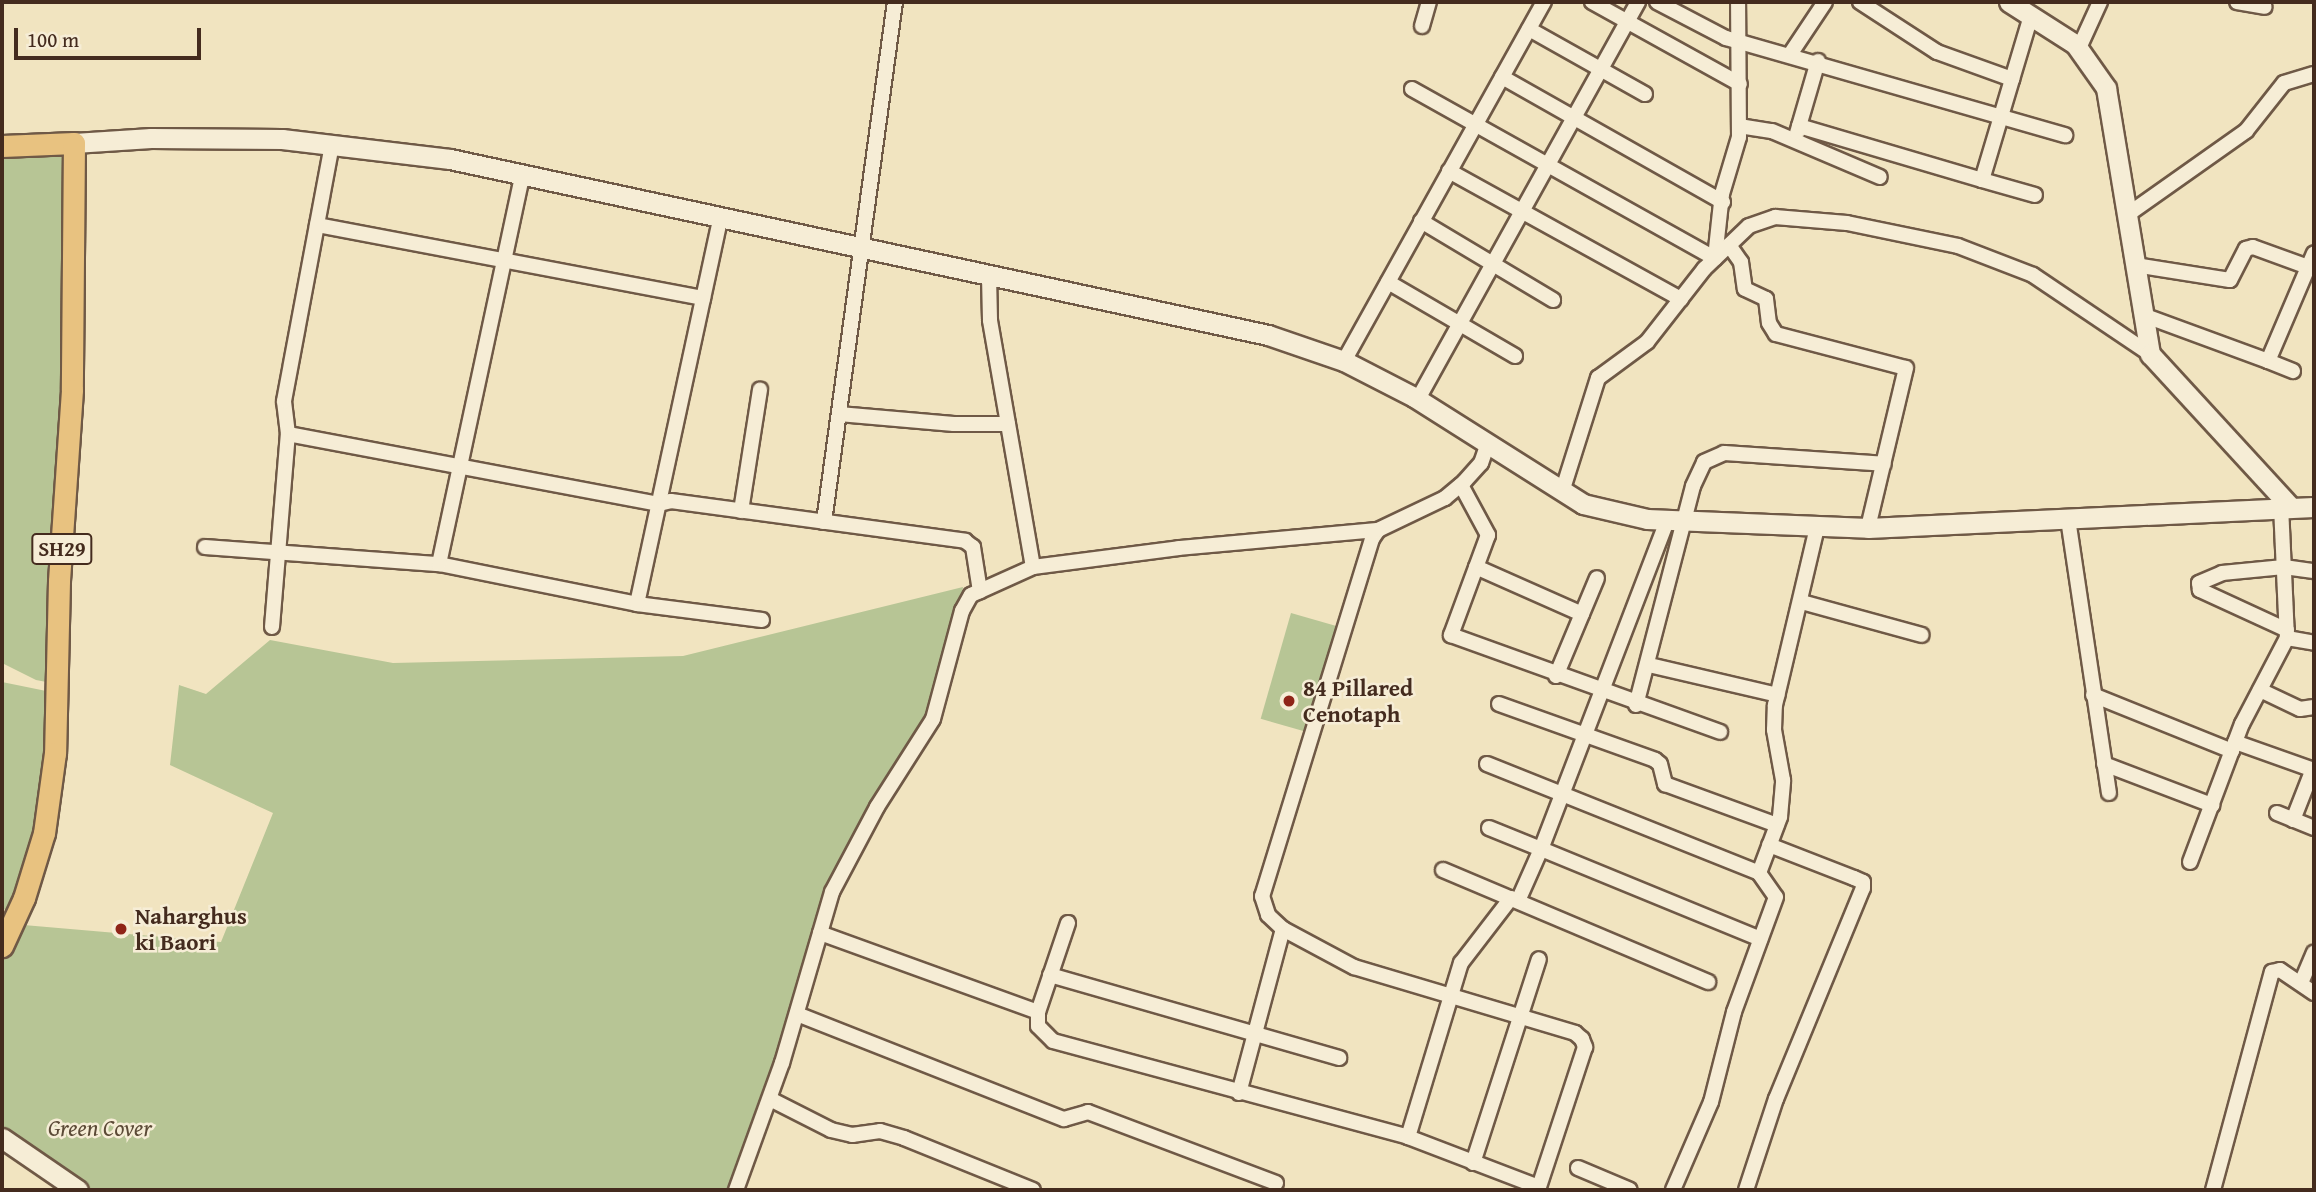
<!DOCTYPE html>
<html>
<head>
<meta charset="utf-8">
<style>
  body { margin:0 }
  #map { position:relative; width:2316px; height:1192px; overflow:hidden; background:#f1e4c0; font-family:"Gentium Book Plus",serif }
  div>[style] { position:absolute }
  .green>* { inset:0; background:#b7c595; transform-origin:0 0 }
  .roads { filter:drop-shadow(2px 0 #6f5946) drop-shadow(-2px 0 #6f5946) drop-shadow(0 2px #6f5946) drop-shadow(0 -2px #6f5946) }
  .street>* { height:14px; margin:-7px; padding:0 7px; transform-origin:7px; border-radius:7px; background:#f6edd6 }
  .secondary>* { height:19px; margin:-9.5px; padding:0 9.5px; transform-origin:9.5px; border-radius:9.5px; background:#f6edd6 }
  .primary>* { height:21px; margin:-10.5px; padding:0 10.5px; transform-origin:10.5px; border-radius:10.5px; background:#e8c280 }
  .dots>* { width:19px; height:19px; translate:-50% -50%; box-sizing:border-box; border:4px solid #f6edd6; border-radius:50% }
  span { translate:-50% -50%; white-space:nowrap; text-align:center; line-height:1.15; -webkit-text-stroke:5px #f6edd6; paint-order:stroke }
  .shield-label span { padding:2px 5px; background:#f6edd6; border:2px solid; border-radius:5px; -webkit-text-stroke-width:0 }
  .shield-label { font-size:21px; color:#442b1e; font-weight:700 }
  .poi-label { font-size:23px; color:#442b1e; font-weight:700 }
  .left { translate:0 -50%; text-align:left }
  .park-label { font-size:23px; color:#5b4a36; font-style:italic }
  .frame { position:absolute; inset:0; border:4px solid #442b1e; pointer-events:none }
  .scale { position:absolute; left:14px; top:28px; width:187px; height:32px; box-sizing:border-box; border:4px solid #442b1e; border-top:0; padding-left:9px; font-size:21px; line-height:24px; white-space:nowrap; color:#442b1e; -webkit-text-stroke:5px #f6edd6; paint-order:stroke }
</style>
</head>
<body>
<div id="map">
  <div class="green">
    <div style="clip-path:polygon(74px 143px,57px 684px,36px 680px,2px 663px,2px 146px)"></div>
    <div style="clip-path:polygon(963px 587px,951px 661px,926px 734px,865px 818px,734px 1190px,78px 1190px,2px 1138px,2px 945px,12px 924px,221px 942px,273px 813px,170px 765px,179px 685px,206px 694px,270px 640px,393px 663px,683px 656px)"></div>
    <div style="left:1291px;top:613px;width:48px;height:110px;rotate:16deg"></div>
    <div style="clip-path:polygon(2px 682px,56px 693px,55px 753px,17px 912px,2px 909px)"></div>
  </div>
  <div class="roads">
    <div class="street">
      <div style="left:1592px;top:2px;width:169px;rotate:29deg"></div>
      <div style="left:1657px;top:2px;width:78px;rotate:27.6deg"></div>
      <div style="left:1726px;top:38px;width:353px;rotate:16deg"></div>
      <div style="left:1860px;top:2px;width:92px;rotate:33deg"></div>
      <div style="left:1937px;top:52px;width:80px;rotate:19.8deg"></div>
      <div style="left:2237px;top:2px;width:28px;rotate:10deg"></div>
      <div style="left:1422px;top:26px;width:25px;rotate:-74deg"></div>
      <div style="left:1529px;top:29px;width:133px;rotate:29.3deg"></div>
      <div style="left:2079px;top:48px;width:51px;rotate:-65.5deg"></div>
      <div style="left:1791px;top:53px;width:61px;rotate:-56.3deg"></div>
      <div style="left:1502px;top:77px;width:254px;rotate:29.5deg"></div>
      <div style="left:1412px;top:89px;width:347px;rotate:29.2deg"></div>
      <div style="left:1715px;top:258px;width:64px;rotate:-83.8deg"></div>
      <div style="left:1722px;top:194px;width:59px;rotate:-73.4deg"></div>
      <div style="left:1739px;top:137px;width:135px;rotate:-90.4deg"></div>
      <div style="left:1739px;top:126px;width:33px;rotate:9deg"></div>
      <div style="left:1772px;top:131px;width:117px;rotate:23.1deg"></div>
      <div style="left:1799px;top:126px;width:191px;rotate:16.4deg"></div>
      <div style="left:1982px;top:180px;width:171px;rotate:-73.4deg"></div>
      <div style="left:1797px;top:133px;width:75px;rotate:-73.7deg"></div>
      <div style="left:1449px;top:171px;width:265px;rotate:28.9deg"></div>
      <div style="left:1982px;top:180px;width:55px;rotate:15.8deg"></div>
      <div style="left:2127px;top:215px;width:146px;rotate:-35.2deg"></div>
      <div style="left:2246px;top:131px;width:61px;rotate:-51.6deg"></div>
      <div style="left:2284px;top:83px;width:31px;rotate:-17deg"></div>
      <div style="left:1421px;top:221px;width:154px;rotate:30.9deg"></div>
      <div style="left:317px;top:225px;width:393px;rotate:10.7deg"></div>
      <div style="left:1729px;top:245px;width:21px;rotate:55deg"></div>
      <div style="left:1741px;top:262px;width:27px;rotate:82deg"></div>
      <div style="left:1745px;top:289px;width:23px;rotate:25deg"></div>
      <div style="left:1766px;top:299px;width:24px;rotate:83deg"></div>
      <div style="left:1769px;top:323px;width:13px;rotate:58deg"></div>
      <div style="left:1776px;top:334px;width:134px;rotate:14.7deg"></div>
      <div style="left:1906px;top:368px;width:164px;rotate:103.4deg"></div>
      <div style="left:2135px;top:265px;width:96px;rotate:9deg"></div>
      <div style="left:2230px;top:280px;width:35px;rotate:-63deg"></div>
      <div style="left:2246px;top:249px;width:7px;rotate:-16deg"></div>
      <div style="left:2253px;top:247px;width:59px;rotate:20deg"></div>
      <div style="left:1388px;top:282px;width:147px;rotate:30.2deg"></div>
      <div style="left:2143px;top:315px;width:133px;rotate:20.2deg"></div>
      <div style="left:2268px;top:361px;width:117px;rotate:-66.9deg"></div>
      <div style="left:1344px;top:361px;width:411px;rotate:-60.9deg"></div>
      <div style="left:2268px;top:361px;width:27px;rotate:22deg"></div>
      <div style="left:1418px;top:399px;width:454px;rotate:-61deg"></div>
      <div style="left:839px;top:414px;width:115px;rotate:5deg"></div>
      <div style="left:954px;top:424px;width:54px"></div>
      <div style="left:288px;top:434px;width:378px;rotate:10.7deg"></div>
      <div style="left:659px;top:504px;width:12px;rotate:-14deg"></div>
      <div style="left:671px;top:501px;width:297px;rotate:7.7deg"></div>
      <div style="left:965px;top:541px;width:10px;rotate:37deg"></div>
      <div style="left:973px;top:547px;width:45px;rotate:81deg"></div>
      <div style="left:1488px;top:443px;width:21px;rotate:109deg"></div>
      <div style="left:1481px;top:463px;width:25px;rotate:132deg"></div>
      <div style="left:1464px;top:482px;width:25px;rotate:140deg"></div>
      <div style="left:1445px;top:498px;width:74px;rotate:154.5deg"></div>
      <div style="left:1378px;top:530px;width:11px;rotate:124deg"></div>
      <div style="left:1372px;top:539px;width:374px;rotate:107.1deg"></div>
      <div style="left:1262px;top:896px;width:20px;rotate:72deg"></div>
      <div style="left:1268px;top:915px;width:21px;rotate:43deg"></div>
      <div style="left:1283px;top:929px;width:81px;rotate:28.2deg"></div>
      <div style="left:1354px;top:967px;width:231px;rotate:16.6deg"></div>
      <div style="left:1575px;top:1033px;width:9px;rotate:41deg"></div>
      <div style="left:1582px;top:1039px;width:9px;rotate:69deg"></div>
      <div style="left:1585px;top:1047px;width:151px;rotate:108.2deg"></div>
      <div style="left:1461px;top:485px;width:57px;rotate:61.6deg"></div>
      <div style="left:1488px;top:535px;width:107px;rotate:110.3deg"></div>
      <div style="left:1451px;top:635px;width:286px;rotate:19.8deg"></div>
      <div style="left:1562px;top:492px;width:120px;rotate:-72.5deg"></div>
      <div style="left:1598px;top:378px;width:61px;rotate:-36.3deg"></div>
      <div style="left:1647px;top:342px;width:93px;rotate:-52deg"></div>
      <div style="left:1704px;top:269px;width:62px;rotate:-43.7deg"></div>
      <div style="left:1749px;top:226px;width:28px;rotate:-19deg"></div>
      <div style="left:1775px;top:217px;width:72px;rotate:4.8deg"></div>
      <div style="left:1847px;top:223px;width:113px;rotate:11.7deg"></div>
      <div style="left:1958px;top:246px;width:80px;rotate:21.1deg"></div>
      <div style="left:2033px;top:275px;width:141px;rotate:34deg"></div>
      <div style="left:741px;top:511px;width:123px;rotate:-81.1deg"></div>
      <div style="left:2068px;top:519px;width:277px;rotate:81.5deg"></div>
      <div style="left:1667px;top:521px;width:351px;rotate:111deg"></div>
      <div style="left:1541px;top:849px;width:237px;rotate:22.3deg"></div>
      <div style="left:824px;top:522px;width:525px;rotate:-82.23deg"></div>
      <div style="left:205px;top:547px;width:235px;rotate:4.2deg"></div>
      <div style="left:439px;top:564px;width:202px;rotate:11.4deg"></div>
      <div style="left:637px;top:604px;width:126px;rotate:7.3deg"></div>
      <div style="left:439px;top:564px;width:397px;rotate:-77.9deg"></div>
      <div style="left:1033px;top:567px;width:147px;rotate:-7.4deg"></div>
      <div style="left:1179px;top:548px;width:200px;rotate:-5.2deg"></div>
      <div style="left:1476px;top:567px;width:116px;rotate:23.9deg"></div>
      <div style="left:1802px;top:602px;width:124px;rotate:15.4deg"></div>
      <div style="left:637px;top:604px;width:394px;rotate:-77.8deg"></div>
      <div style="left:272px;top:627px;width:194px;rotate:-85.3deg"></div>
      <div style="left:288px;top:434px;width:33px;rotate:-97deg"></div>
      <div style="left:284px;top:401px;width:261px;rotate:-79.4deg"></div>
      <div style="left:2287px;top:630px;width:96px;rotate:-155.3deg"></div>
      <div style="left:2200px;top:590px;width:7px;rotate:-98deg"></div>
      <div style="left:2199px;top:583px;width:25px;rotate:-23deg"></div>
      <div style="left:2222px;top:573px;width:62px;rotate:-5.5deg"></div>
      <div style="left:2284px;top:567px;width:30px;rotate:8deg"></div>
      <div style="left:2287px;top:638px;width:27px;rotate:10deg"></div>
      <div style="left:1649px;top:665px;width:132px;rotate:13.1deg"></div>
      <div style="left:1556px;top:676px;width:106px;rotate:-67.3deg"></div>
      <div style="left:2260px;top:690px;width:44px;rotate:25.4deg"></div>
      <div style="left:2300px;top:709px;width:14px;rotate:-8deg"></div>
      <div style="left:2093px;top:695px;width:150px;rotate:21.9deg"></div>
      <div style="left:1499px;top:704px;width:166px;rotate:19.7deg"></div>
      <div style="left:1655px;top:760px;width:6px;rotate:39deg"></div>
      <div style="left:1660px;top:764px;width:21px;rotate:76deg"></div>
      <div style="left:1665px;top:784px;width:119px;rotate:20.1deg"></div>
      <div style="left:1636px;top:705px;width:226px;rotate:-75.4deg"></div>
      <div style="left:1693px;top:486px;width:26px;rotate:-65deg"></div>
      <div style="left:1704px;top:462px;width:22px;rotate:-24deg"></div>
      <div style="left:1724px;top:453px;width:160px;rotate:3.9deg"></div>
      <div style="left:2235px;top:742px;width:84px;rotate:19.5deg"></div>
      <div style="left:1487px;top:764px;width:293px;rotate:21.8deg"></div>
      <div style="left:1759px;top:873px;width:29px;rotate:55deg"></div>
      <div style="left:1776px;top:897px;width:122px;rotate:110.1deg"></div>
      <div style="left:1734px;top:1012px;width:93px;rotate:104.3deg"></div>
      <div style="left:1711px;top:1102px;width:96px;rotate:113.4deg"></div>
      <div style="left:2104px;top:764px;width:116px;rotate:20.8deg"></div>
      <div style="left:2277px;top:813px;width:40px;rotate:22deg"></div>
      <div style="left:2293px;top:820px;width:55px;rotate:-68.6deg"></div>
      <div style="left:1489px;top:828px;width:56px;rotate:22deg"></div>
      <div style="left:1541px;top:849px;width:57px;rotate:113.9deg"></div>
      <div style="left:2190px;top:862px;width:147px;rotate:-69.4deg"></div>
      <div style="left:2242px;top:724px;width:97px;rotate:-62.4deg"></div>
      <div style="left:2287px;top:638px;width:132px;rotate:-92.6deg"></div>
      <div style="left:1443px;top:870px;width:288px;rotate:22.9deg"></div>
      <div style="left:1759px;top:873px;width:60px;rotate:-69.4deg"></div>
      <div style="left:1780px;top:817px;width:37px;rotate:-85deg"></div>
      <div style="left:1783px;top:780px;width:51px;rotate:-100.2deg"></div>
      <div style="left:1774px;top:730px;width:25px;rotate:-88deg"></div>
      <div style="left:1775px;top:705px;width:182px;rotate:-76.7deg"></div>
      <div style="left:1068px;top:923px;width:94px;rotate:108.6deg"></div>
      <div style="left:1038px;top:1012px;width:14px;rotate:90deg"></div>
      <div style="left:1038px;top:1026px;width:21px;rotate:45deg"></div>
      <div style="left:1053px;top:1041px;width:368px;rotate:15.1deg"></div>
      <div style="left:1408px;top:1137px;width:140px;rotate:20.9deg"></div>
      <div style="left:820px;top:933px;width:232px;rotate:19.9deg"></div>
      <div style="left:1050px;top:975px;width:301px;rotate:16deg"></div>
      <div style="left:2301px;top:983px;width:33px;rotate:-67deg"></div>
      <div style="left:797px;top:1014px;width:287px;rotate:21.5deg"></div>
      <div style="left:1064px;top:1119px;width:25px;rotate:-16deg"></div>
      <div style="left:1088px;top:1112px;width:201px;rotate:20.7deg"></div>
      <div style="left:1239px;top:1093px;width:170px;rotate:-75deg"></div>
      <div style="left:770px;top:1099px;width:68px;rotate:26.9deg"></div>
      <div style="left:831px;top:1130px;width:22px;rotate:13deg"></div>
      <div style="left:852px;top:1135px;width:28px;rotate:-8deg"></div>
      <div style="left:880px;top:1131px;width:25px;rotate:16deg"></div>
      <div style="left:904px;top:1138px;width:139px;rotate:22deg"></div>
      <div style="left:1408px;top:1137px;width:182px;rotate:-73.1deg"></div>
      <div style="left:1461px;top:963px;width:82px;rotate:-52.4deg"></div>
      <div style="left:1473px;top:1163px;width:214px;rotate:-72.1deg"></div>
      <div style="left:1578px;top:1168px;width:56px;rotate:22.9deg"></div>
      <div style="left:736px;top:1190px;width:135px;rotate:-70.1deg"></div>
      <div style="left:782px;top:1063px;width:178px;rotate:-73.7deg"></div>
      <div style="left:832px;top:892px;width:96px;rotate:-62.1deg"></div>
      <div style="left:877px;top:807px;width:104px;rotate:-57.5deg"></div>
      <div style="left:933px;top:719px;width:112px;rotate:-75deg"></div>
      <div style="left:962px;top:611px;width:18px;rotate:-61deg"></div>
      <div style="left:971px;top:595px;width:68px;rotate:-24.3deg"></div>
      <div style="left:1033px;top:567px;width:251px;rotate:-99.9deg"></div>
      <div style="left:990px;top:320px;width:44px;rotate:-91.3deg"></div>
      <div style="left:1746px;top:1190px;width:96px;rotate:-71.8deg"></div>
      <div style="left:1776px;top:1099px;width:228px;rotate:-67.6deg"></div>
      <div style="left:1863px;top:888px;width:6px;rotate:-90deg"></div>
      <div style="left:1863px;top:882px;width:10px;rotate:-156deg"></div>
      <div style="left:1854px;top:878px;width:91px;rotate:-158.8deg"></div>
      <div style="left:2213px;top:1190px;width:226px;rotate:-74.9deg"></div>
      <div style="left:2272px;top:972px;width:8px;rotate:-14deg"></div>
      <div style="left:2280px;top:970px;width:41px;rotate:34.1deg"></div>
    </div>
    <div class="secondary">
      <div style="left:2009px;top:2px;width:78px;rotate:32.5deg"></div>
      <div style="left:2075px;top:44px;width:54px;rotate:54.8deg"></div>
      <div style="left:2106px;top:88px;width:270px;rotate:80.6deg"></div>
      <div style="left:2150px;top:354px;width:207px;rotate:47.4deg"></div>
      <div style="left:74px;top:143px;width:77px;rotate:-3.7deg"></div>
      <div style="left:151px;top:138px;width:131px;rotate:0.4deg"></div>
      <div style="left:282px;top:139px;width:169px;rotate:6.8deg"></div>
      <div style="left:450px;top:159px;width:837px;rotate:12.14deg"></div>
      <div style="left:1268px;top:335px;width:80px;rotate:18.9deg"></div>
      <div style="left:1344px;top:361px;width:79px;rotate:27.2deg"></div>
      <div style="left:1414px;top:397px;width:200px;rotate:32.3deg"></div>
      <div style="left:1583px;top:504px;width:66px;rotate:13.2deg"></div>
      <div style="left:1647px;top:519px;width:221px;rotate:2.3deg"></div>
      <div style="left:1868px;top:528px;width:446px;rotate:-2.7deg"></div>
      <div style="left:2px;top:1138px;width:92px;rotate:34.4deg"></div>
    </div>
    <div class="primary">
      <div style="left:2px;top:146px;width:72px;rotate:-2.4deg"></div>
      <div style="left:74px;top:143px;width:247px;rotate:90.5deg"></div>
      <div style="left:72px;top:390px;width:191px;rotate:93.9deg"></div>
      <div style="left:59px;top:581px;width:172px;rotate:91.3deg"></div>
      <div style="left:55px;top:753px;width:81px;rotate:97.8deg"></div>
      <div style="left:44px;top:833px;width:68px;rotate:107.1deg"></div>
      <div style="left:24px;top:898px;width:53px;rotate:114.6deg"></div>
    </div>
  </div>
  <div class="dots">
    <div style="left:1289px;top:701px;background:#8f2418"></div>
    <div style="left:121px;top:929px;background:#8f2418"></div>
  </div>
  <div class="shield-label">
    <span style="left:62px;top:549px">SH29</span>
  </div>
  <div class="poi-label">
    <span class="left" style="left:1303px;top:701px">84 Pillared<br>Cenotaph</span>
    <span class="left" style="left:135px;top:929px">Naharghus<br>ki Baori</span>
  </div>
  <div class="park-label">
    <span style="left:100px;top:1128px">Green Cover</span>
  </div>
  <div class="frame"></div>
  <div class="scale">100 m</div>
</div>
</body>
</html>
